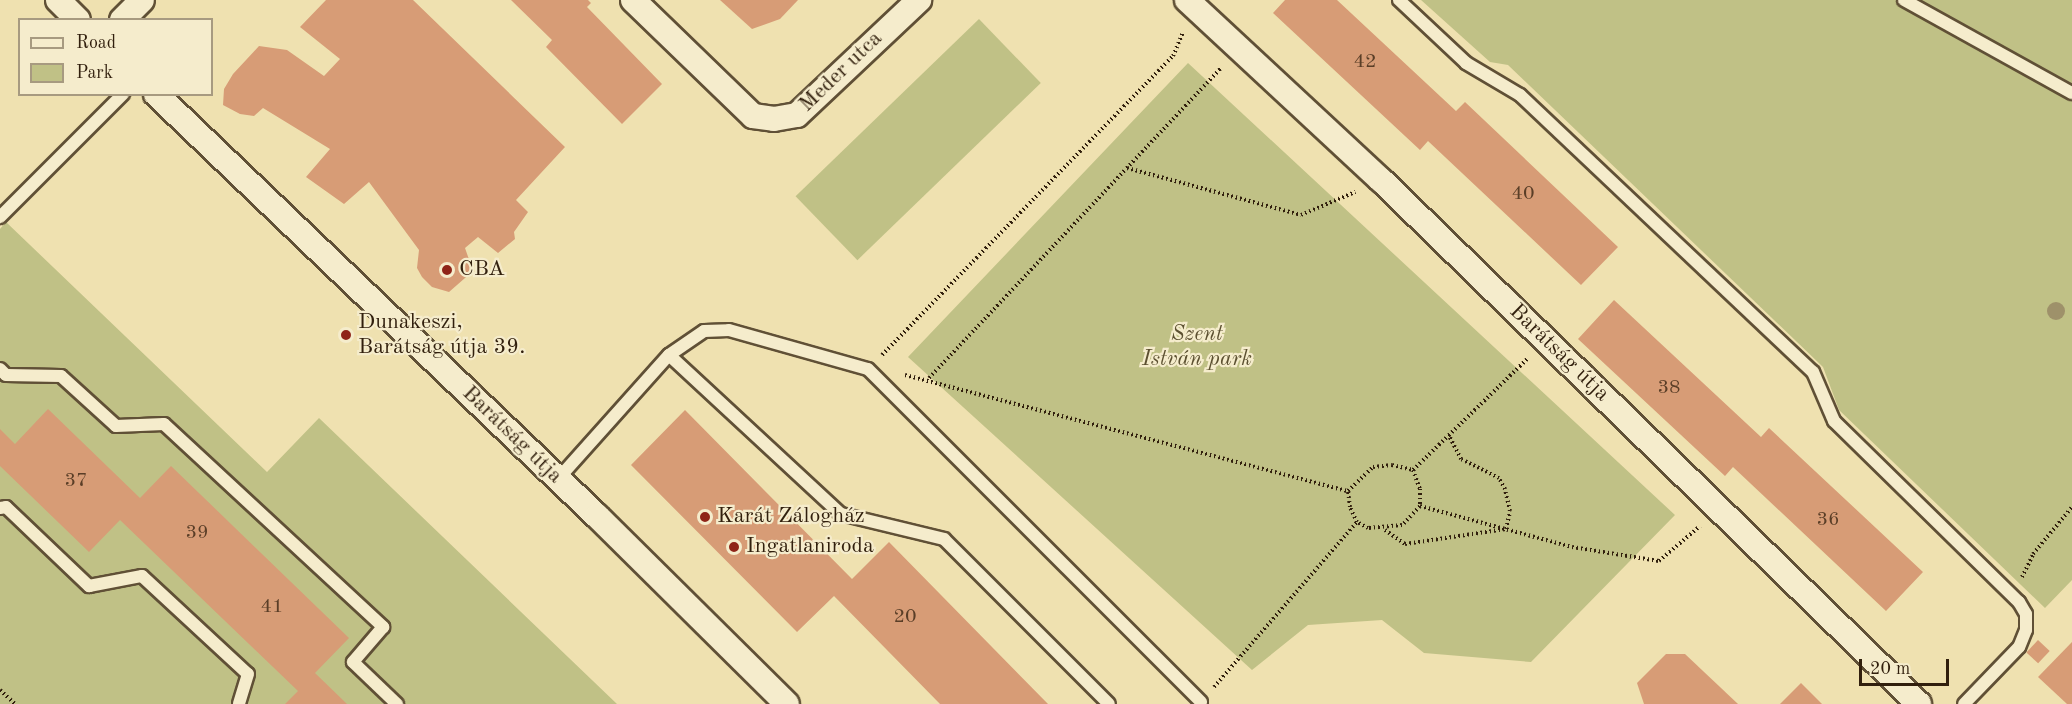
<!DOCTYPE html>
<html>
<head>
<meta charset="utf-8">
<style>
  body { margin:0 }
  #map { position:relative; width:2072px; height:704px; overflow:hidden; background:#efe1b0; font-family:"Old Standard TT",serif }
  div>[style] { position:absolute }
  .green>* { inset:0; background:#c0c186; transform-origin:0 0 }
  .building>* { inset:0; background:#d79c76; transform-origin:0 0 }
  .path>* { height:4px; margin-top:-2px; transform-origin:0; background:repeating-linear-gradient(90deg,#311f0d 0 1.5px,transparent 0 4.5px) }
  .roads { filter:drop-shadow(2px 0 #605036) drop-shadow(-2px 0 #605036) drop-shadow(0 2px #605036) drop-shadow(0 -2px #605036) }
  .service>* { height:12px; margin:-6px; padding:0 6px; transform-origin:6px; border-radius:6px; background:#f5eccc }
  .minor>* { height:24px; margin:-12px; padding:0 12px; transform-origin:12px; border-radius:12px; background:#f5eccc }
  .trees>* { width:18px; height:18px; margin:-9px; border-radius:50%; background:#9e916a }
  .dots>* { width:16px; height:16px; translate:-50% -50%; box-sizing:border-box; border:3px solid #f5eccc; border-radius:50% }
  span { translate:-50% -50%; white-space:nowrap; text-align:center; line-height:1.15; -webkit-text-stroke:4.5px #f5eccc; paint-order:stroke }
  .number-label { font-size:20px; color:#5a3e27 }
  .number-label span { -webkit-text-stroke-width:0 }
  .street-label { font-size:22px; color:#311f0d }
  .poi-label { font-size:22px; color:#311f0d }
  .left { translate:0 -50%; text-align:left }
  .park-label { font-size:22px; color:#5c5031; font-style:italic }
  .legend { position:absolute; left:18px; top:18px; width:195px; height:78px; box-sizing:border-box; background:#f5eccc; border:2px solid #a79a80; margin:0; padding:8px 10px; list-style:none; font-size:18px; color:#311f0d }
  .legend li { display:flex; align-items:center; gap:12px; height:30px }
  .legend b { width:30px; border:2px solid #a79a80 }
  .scale { position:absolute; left:1859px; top:659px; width:90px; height:27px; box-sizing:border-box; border:3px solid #311f0d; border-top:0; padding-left:8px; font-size:18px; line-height:21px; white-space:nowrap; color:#311f0d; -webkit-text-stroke:4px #f5eccc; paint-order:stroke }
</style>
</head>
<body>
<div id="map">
  <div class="green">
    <div style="clip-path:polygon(1421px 0,2072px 0,2072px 580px,2045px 608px,1839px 410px,1823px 367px,1508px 65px,1490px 62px)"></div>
    <div style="left:979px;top:19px;width:89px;height:255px;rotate:46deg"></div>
    <div style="clip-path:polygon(1188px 63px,1675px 515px,1531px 662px,1424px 653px,1382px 620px,1308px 625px,1252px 670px,908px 357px)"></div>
    <div style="clip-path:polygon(6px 222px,267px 472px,319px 418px,617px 704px,0 704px,0 229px)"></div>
  </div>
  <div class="building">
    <div style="clip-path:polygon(326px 0,413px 0,565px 147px,516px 200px,528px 212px,514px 232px,515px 239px,498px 253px,478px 237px,465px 248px,473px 271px,449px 292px,432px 287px,422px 277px,417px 268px,419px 250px,369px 182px,344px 204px,306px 177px,330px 149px,263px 108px,254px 116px,240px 114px,223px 105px,224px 89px,233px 74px,259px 46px,287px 50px,324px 76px,340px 59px,300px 27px)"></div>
    <div style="clip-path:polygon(511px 0,588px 0,591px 3px,587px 7px,662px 84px,622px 124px,546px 47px,552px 40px)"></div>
    <div style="clip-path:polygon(720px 0,798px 0,780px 19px,752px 29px)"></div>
    <div style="clip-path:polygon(1285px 0,1337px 0,1456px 111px,1465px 102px,1618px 247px,1581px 285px,1428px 141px,1420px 150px,1273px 13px)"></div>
    <div style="clip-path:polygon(1614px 300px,1761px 437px,1769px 428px,1923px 572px,1886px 611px,1733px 467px,1725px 476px,1578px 339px)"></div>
    <div style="clip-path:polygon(48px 409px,140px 498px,171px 466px,349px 638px,315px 673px,347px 704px,285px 704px,298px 691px,120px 520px,89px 552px,0 466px,0 429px,15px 444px)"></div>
    <div style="clip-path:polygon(685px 410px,852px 579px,889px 542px,1048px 704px,940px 704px,834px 596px,797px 632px,631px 465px)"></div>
    <div style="left:2038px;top:640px;width:16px;height:17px;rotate:43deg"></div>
    <div style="clip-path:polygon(2072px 642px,2072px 704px,2067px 704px,2038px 677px)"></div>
    <div style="clip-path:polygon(1666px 654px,1685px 654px,1738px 704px,1644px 704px,1637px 683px)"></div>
    <div style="clip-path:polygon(1801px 683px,1822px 704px,1780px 704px)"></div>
  </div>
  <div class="path">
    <div style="left:1127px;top:168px;width:180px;rotate:15.1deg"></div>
    <div style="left:1301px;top:215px;width:59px;rotate:-23.1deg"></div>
    <div style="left:882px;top:355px;width:417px;rotate:-45.8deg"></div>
    <div style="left:1173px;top:56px;width:25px;rotate:-67deg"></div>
    <div style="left:905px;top:375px;width:458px;rotate:14.7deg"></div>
    <div style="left:929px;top:378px;width:427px;rotate:-46.7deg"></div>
    <div style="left:1392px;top:465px;width:22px;rotate:13deg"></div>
    <div style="left:1413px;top:470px;width:20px;rotate:70deg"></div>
    <div style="left:1420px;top:489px;width:17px;rotate:90deg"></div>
    <div style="left:1420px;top:506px;width:26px;rotate:133deg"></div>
    <div style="left:1402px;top:525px;width:34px;rotate:175deg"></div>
    <div style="left:1368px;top:528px;width:13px;rotate:-151deg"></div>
    <div style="left:1357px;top:522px;width:17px;rotate:-115deg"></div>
    <div style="left:1350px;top:507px;width:16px;rotate:-97deg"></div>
    <div style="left:1348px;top:491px;width:35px;rotate:-44deg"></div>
    <div style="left:1373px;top:467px;width:19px;rotate:-6deg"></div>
    <div style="left:1413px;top:470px;width:161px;rotate:-44.2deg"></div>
    <div style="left:1420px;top:506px;width:157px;rotate:15.1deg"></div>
    <div style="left:1572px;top:547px;width:88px;rotate:9.1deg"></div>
    <div style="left:1659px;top:561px;width:54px;rotate:-40.5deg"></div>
    <div style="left:1385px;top:530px;width:24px;rotate:35deg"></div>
    <div style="left:1405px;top:544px;width:102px;rotate:-8.4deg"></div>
    <div style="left:1506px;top:529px;width:18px;rotate:-77deg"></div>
    <div style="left:1510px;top:511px;width:23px;rotate:-103deg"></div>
    <div style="left:1505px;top:489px;width:13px;rotate:-119deg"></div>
    <div style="left:1499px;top:478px;width:42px;rotate:-153.4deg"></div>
    <div style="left:1461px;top:459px;width:25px;rotate:-117deg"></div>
    <div style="left:2022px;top:577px;width:25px;rotate:-64deg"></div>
    <div style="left:2033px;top:554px;width:61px;rotate:-50.3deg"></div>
    <div style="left:1214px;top:687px;width:218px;rotate:-49.1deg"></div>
    <div style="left:0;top:690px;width:21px;rotate:43deg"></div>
  </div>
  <div class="roads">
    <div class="service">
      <div style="left:1399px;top:0;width:92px;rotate:43.2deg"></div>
      <div style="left:1466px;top:63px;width:63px;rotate:30.7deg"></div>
      <div style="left:1520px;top:95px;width:403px;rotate:43.4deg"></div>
      <div style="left:1813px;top:372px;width:53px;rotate:66.8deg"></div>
      <div style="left:1834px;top:421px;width:259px;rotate:44.4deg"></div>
      <div style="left:2019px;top:602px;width:14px;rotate:60deg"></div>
      <div style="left:2026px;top:614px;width:16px;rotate:90deg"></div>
      <div style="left:2026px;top:630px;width:18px;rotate:112deg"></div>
      <div style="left:2019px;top:647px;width:79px;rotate:134deg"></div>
      <div style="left:1904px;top:0;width:192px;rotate:29deg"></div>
      <div style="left:0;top:217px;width:174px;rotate:-45deg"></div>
      <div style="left:669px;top:355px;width:234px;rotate:42.8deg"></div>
      <div style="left:841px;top:514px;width:106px;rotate:13.6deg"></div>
      <div style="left:944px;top:539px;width:233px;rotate:45deg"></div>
      <div style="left:0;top:369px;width:8px;rotate:45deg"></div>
      <div style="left:6px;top:375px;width:55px;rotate:1deg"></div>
      <div style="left:61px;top:376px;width:74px;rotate:42.3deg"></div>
      <div style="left:116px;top:426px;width:48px;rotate:-2.4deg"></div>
      <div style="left:164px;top:424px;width:299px;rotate:42.8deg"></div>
      <div style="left:383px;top:627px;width:46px;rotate:130.6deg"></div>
      <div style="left:353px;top:662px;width:61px;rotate:43.7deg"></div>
      <div style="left:558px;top:479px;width:166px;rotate:-48.2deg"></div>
      <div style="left:669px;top:355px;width:42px;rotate:-34.4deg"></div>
      <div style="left:704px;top:331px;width:25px;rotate:-2deg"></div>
      <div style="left:729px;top:330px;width:144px;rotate:15.7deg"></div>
      <div style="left:868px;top:369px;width:471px;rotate:45deg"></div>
      <div style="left:0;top:508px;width:6px;rotate:-9deg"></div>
      <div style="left:6px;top:507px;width:115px;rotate:43.6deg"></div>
      <div style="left:89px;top:586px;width:54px;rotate:-10.7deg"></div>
      <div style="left:142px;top:576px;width:144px;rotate:42.8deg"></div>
      <div style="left:248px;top:674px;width:31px;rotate:107deg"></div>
    </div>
    <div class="minor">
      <div style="left:58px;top:0;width:28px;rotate:45deg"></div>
      <div style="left:633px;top:0;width:167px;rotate:44deg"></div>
      <div style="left:753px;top:116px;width:21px;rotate:8deg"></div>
      <div style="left:774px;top:119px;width:23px;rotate:-10deg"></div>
      <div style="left:797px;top:115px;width:168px;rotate:-43.3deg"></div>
      <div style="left:1187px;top:0;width:265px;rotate:42.9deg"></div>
      <div style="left:1381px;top:180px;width:751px;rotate:44.24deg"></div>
      <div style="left:122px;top:20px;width:28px;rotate:-45deg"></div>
      <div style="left:156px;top:94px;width:610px;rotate:43.74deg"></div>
      <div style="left:597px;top:516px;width:267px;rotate:44.7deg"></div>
    </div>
  </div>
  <div class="trees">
    <div style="left:2056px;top:311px"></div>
  </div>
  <div class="dots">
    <div style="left:447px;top:270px;background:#8f2418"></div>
    <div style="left:346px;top:335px;background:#8f2418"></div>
    <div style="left:705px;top:517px;background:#8f2418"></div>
    <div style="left:734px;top:547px;background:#8f2418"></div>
  </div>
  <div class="number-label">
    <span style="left:1365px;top:62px">42</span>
    <span style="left:1523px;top:194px">40</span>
    <span style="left:1669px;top:388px">38</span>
    <span style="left:76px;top:481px">37</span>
    <span style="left:1828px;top:520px">36</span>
    <span style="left:197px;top:533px">39</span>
    <span style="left:272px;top:607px">41</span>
    <span style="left:905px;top:617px">20</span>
  </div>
  <div class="street-label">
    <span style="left:841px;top:72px;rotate:-44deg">Meder utca</span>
    <span style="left:1559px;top:353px;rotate:44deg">Barátság útja</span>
    <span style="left:512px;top:435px;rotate:44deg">Barátság útja</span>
  </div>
  <div class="poi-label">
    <span class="left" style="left:459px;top:270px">CBA</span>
    <span class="left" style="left:358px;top:335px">Dunakeszi,<br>Barátság útja 39.</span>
    <span class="left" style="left:717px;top:517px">Karát Zálogház</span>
    <span class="left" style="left:746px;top:547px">Ingatlaniroda</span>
  </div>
  <div class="park-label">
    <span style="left:1197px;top:347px">Szent<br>István park</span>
  </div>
  <ul class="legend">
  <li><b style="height:8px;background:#f5eccc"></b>Road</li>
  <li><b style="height:16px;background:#c0c186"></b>Park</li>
  </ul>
  <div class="scale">20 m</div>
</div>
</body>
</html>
